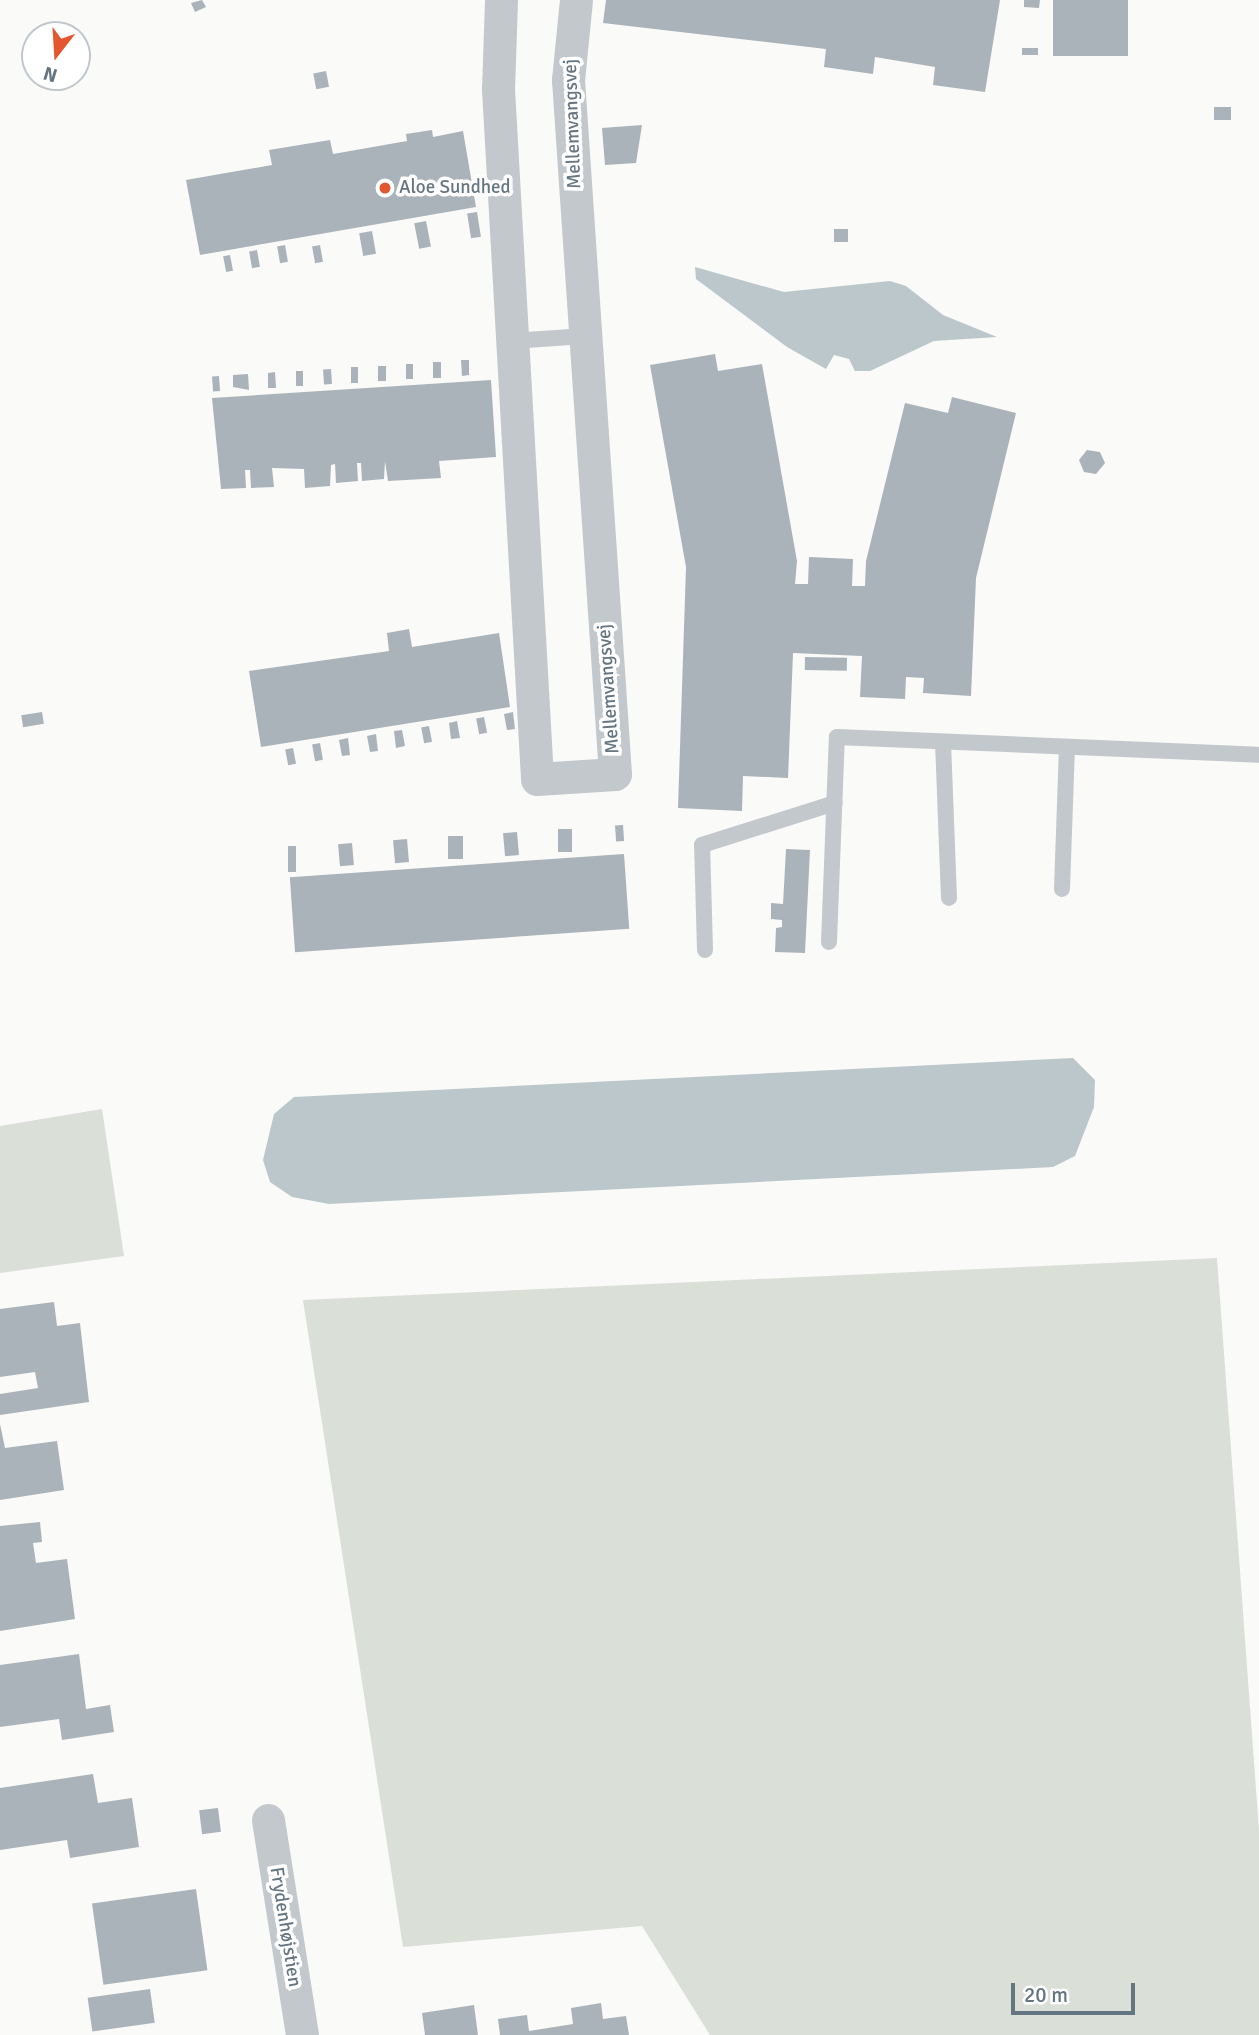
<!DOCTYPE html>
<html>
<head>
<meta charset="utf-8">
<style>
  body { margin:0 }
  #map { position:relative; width:1259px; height:2035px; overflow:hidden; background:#fafaf8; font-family:Signika,sans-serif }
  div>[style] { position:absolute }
  .green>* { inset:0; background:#dadfd7 }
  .water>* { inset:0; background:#bbc7cb }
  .building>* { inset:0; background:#aab3b9; transform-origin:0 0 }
  .lane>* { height:16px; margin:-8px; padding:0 8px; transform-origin:8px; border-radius:8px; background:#c3c8cc }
  .street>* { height:33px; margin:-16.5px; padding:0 16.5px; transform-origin:16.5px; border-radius:16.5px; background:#c3c8cc }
  .dots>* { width:19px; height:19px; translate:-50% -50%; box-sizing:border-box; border:4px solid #fff; border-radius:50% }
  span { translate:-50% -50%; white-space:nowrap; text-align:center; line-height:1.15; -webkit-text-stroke:7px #fff; paint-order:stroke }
  .street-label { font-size:19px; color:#657683 }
  .poi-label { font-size:19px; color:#657683 }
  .left { translate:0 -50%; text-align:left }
  .north { position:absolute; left:21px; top:21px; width:70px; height:70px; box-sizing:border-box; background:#fff; border:2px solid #c1c8cd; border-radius:50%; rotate:197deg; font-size:19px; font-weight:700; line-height:28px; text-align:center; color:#657683 }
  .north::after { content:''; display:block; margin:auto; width:24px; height:32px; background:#e4572e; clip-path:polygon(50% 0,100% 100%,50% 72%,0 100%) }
  .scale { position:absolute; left:1011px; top:1983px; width:124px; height:32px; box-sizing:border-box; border:4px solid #657683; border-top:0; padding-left:9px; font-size:21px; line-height:24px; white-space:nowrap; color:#657683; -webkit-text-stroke:5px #fff; paint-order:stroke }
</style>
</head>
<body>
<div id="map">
  <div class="green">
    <div style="clip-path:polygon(102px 1109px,124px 1256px,0 1273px,0 1126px)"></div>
    <div style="clip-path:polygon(1217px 1258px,1259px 1830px,1259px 2035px,710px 2035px,642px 1926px,403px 1947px,303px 1300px)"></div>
  </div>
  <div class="water">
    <div style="clip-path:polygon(695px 267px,784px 292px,890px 281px,906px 286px,943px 315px,997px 337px,934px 341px,870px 371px,855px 371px,849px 359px,834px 355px,826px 369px,787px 347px,696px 279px)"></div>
    <div style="clip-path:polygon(1073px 1058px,1095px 1080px,1094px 1107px,1075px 1156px,1053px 1167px,329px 1204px,292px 1197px,270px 1182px,263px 1160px,274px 1114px,294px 1097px)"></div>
  </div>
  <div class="building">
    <div style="clip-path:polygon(202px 0,206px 7px,195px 12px,191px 3px)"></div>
    <div style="clip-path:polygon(606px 0,1000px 0,985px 92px,933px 85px,935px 67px,875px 57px,873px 74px,824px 67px,826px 49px,603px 23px)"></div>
    <div style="clip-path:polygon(1024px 0,1040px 0,1039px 8px,1024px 7px)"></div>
    <div style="left:1053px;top:0;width:75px;height:56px"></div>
    <div style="left:1022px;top:48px;width:16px;height:7px"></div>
    <div style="left:326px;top:71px;width:16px;height:13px;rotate:79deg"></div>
    <div style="left:1214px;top:107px;width:17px;height:13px"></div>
    <div style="clip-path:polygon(642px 125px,636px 163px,605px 165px,602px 128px)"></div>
    <div style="clip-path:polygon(432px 130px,433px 137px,463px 131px,476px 207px,200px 255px,186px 180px,272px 165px,269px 150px,330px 140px,333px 154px,407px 141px,406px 134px)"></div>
    <div style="left:477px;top:212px;width:25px;height:10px;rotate:81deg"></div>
    <div style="left:426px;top:221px;width:26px;height:12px;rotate:79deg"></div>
    <div style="left:834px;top:229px;width:14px;height:13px"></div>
    <div style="left:372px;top:231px;width:23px;height:13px;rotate:80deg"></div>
    <div style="left:285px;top:245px;width:17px;height:8px;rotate:80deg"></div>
    <div style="left:320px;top:245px;width:17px;height:8px;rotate:80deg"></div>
    <div style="left:257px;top:250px;width:17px;height:8px;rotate:80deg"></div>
    <div style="left:230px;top:255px;width:16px;height:7px;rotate:79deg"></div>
    <div style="clip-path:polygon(715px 354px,718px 371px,762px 364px,797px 561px,795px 584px,808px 584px,809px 557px,853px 559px,852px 586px,865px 586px,866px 561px,905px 403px,948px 413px,952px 397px,1016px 413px,976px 578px,971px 696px,923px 693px,924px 678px,906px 677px,905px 699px,860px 697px,862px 656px,793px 653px,788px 778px,743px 776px,742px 811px,678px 808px,686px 567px,650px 365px)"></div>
    <div style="clip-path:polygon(461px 360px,469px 360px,469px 375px,462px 376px)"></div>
    <div style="left:433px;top:362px;width:8px;height:16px"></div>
    <div style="left:406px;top:364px;width:7px;height:15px"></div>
    <div style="left:378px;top:366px;width:8px;height:15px"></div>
    <div style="left:351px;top:367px;width:7px;height:16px"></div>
    <div style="left:331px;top:369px;width:15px;height:8px;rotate:86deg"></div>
    <div style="left:296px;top:371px;width:7px;height:15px"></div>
    <div style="clip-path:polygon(275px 372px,276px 388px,268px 388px,268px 373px)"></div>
    <div style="clip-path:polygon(248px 374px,249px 390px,233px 387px,233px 375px)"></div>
    <div style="left:219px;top:376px;width:15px;height:7px;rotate:86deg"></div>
    <div style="clip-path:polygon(491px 380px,496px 457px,439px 461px,441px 478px,388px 481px,385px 461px,384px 479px,362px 481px,361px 463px,357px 463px,358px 481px,336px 483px,335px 464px,331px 465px,330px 486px,305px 488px,304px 469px,272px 468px,274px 487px,251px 488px,250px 470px,245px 470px,246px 488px,221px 489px,212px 398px)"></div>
    <div style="clip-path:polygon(1087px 450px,1100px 452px,1105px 463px,1096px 474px,1084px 472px,1079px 460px)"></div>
    <div style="clip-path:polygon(409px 629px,412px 647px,499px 633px,510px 707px,261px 747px,249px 671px,389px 651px,387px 633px)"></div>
    <div style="left:805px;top:657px;width:42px;height:13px;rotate:1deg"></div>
    <div style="left:42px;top:712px;width:12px;height:21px;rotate:81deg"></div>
    <div style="clip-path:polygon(513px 712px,515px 729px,507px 730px,504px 714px)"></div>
    <div style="left:484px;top:717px;width:16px;height:8px;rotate:79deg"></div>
    <div style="clip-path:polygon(457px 721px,460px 738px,451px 739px,449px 723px)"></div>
    <div style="left:429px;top:726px;width:16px;height:8px;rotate:79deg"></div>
    <div style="clip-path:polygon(402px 730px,405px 746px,396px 748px,394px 731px)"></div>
    <div style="clip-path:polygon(376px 734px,378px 751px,370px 752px,367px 736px)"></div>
    <div style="clip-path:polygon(348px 738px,350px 755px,342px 756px,339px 740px)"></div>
    <div style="left:320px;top:743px;width:17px;height:8px;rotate:80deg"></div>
    <div style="left:293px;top:748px;width:16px;height:8px;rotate:79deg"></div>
    <div style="left:623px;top:825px;width:16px;height:8px;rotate:86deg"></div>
    <div style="left:558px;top:829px;width:14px;height:23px"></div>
    <div style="left:517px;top:832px;width:23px;height:14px;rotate:85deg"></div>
    <div style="left:448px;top:836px;width:15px;height:23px"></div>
    <div style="left:407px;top:839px;width:23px;height:14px;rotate:85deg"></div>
    <div style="left:352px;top:843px;width:22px;height:14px;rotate:85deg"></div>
    <div style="left:288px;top:846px;width:8px;height:26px"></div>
    <div style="clip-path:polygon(786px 849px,810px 850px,805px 953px,775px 952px,776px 928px,782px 927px,782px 920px,771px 919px,771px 903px,783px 904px)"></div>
    <div style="left:624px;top:854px;width:75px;height:335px;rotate:86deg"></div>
    <div style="clip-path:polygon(54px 1302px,57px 1326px,80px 1323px,89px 1402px,0 1415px,0 1394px,38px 1388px,35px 1372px,0 1377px,0 1309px)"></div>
    <div style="clip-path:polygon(0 1424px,5px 1448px,57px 1441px,64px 1490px,0 1500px)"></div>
    <div style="clip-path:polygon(40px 1522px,42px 1542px,33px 1543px,36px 1563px,67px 1559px,75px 1619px,0 1631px,0 1526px)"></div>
    <div style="clip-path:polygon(79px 1654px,86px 1709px,110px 1705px,114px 1732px,62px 1740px,59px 1719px,0 1727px,0 1665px)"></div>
    <div style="clip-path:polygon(93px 1774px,98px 1803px,132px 1798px,139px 1847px,70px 1858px,67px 1840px,0 1850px,0 1788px)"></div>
    <div style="left:218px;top:1808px;width:24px;height:19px;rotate:83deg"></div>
    <div style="left:196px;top:1889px;width:82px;height:105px;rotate:82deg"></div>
    <div style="left:150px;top:1989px;width:34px;height:63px;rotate:82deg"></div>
    <div style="clip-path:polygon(601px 2003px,603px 2019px,626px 2016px,629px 2035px,500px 2035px,498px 2019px,527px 2015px,529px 2031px,573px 2024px,571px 2008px)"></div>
    <div style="clip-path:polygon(474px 2005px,478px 2035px,425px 2035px,422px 2013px)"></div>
  </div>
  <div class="lane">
    <div style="left:512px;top:341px;width:73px;rotate:-3.9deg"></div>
    <div style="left:943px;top:742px;width:156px;rotate:87.8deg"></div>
    <div style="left:1062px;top:889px;width:142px;rotate:-88deg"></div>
    <div style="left:829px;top:942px;width:205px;rotate:-87.8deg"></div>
    <div style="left:837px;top:737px;width:422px;rotate:2.4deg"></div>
    <div style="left:705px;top:950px;width:105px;rotate:-91.6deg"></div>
    <div style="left:702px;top:845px;width:139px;rotate:-17.5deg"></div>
  </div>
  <div class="street">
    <div style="left:501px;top:0;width:89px;rotate:91.9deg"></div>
    <div style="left:498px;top:89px;width:691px;rotate:86.76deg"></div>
    <div style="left:537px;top:779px;width:78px;rotate:-3.7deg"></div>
    <div style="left:615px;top:774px;width:696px;rotate:-93.87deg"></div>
    <div style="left:568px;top:80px;width:80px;rotate:-84.3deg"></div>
    <div style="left:268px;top:1820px;width:218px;rotate:81deg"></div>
  </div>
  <div class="dots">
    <div style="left:385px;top:188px;background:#e4572e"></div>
  </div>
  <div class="street-label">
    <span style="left:573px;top:124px;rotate:-92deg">Mellemvangsvej</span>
    <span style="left:609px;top:689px;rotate:-94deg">Mellemvangsvej</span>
    <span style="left:285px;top:1927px;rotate:81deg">Frydenhøjstien</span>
  </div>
  <div class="poi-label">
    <span class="left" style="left:399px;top:188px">Aloe Sundhed</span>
  </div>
  <div class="north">N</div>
  <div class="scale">20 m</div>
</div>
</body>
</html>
